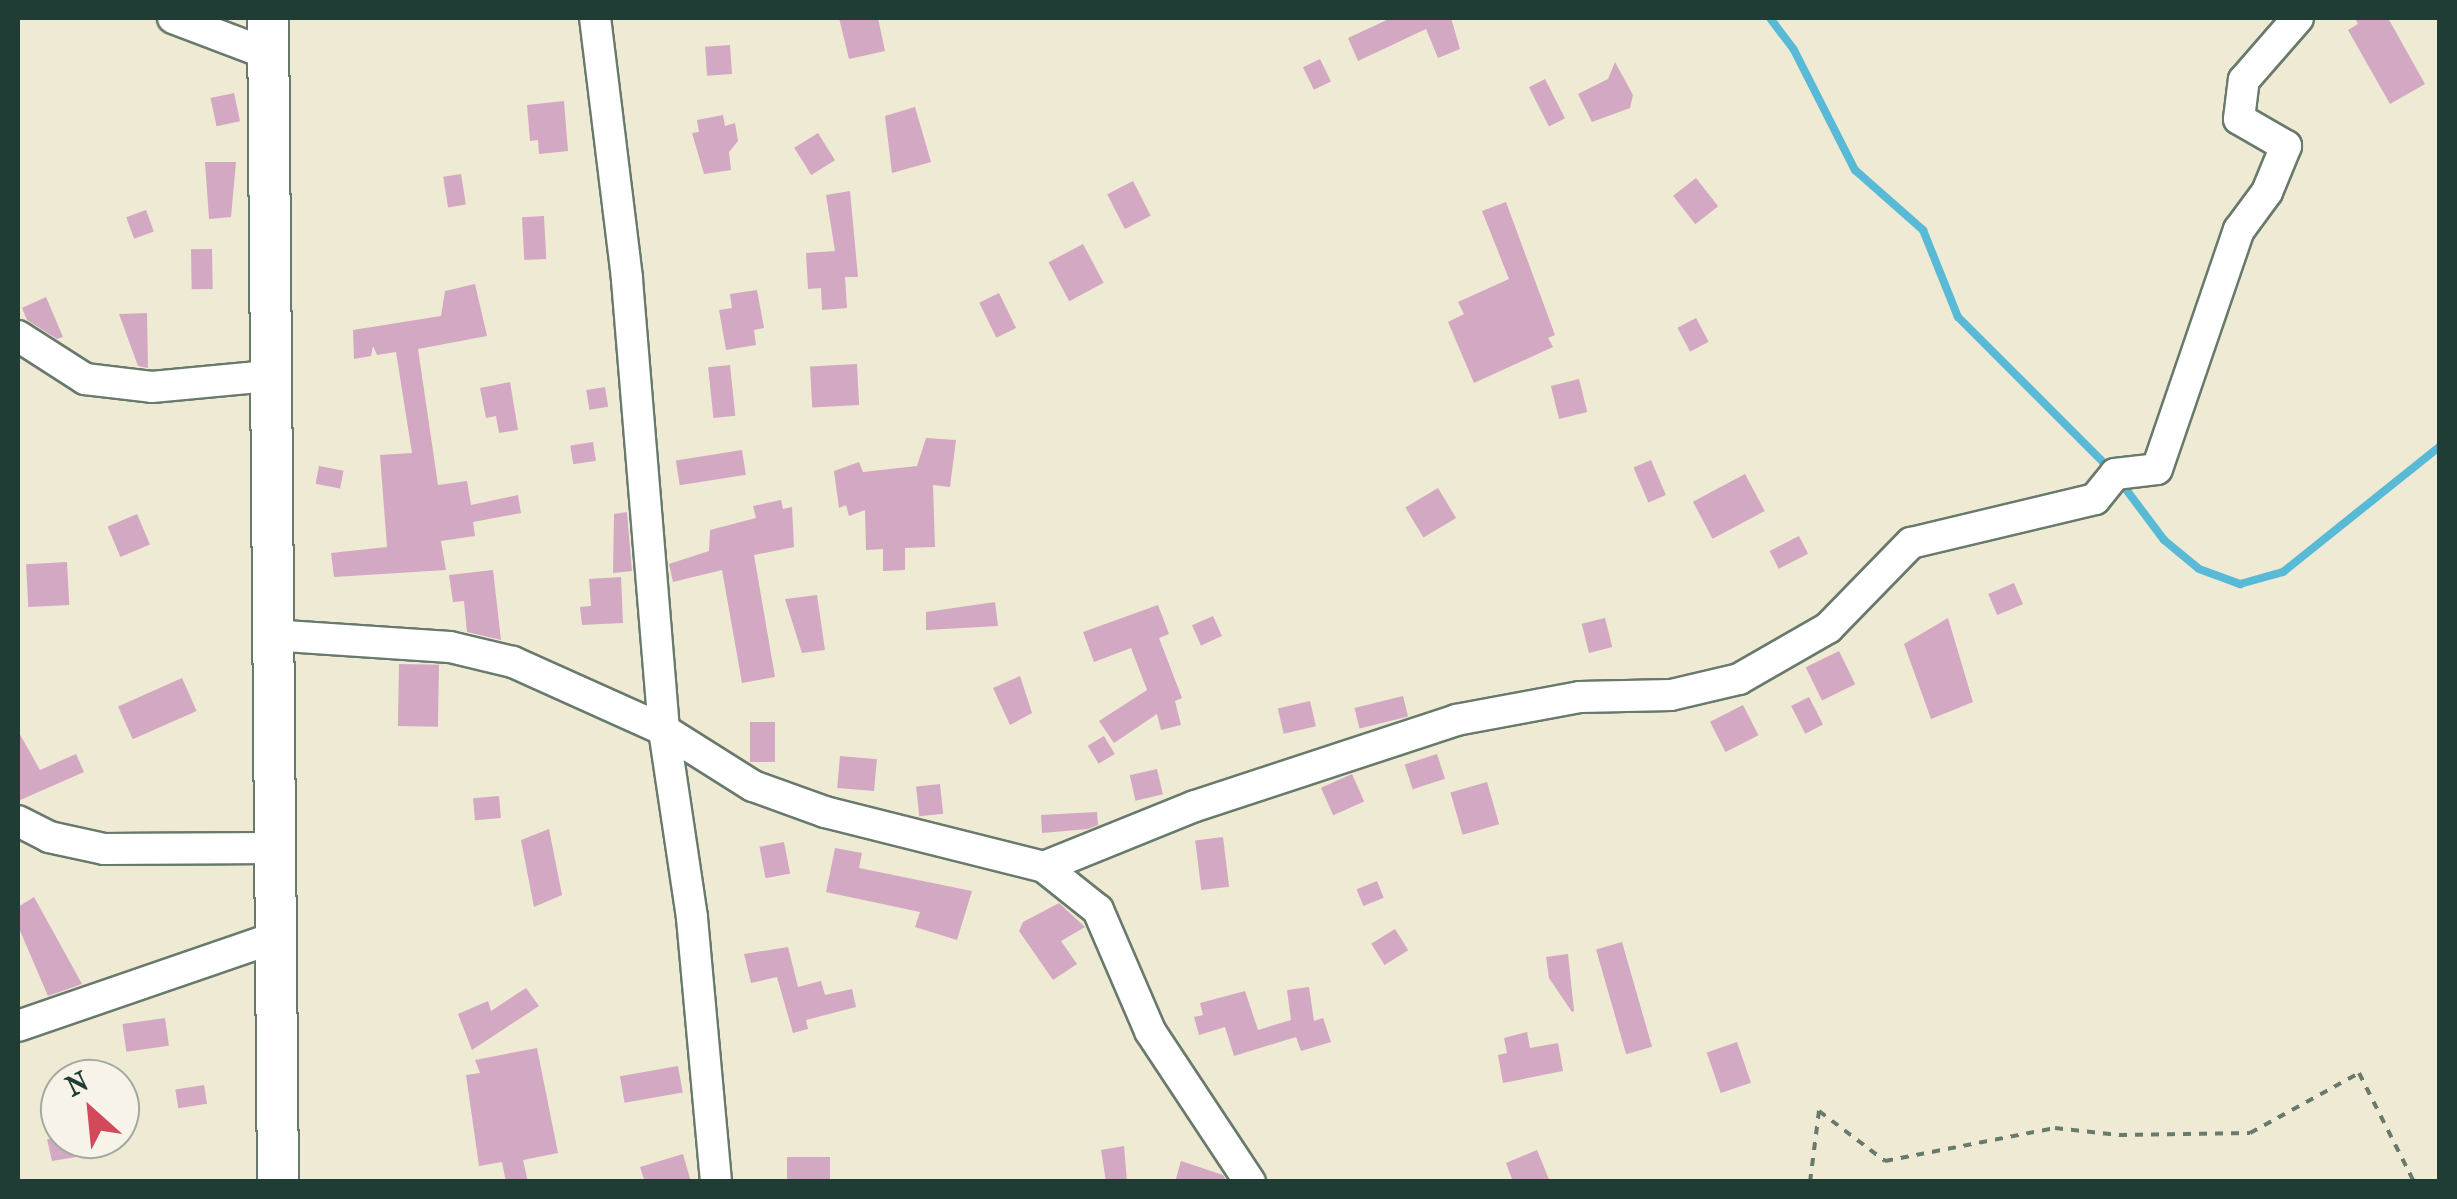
<!DOCTYPE html>
<html>
<head>
<meta charset="utf-8">
<style>
  body { margin:0 }
  #map { position:relative; width:2457px; height:1199px; overflow:hidden; background:#efead3; font-family:"IM FELL French Canon",serif }
  div>[style] { position:absolute }
  .stream>* { height:8px; margin:-4px; padding:0 4px; transform-origin:4px; border-radius:4px; background:#58bad6 }
  .building>* { inset:0; background:#d3a8c3; transform-origin:0 0 }
  .path>* { height:4px; margin-top:-2px; transform-origin:0; background:repeating-linear-gradient(90deg,#687a6c 0 8px,transparent 0 16px) }
  .roads { filter:drop-shadow(2px 0 #687a6c) drop-shadow(-2px 0 #687a6c) drop-shadow(0 2px #687a6c) drop-shadow(0 -2px #687a6c) }
  .minor>* { height:30px; margin:-15px; padding:0 15px; transform-origin:15px; border-radius:15px; background:#fff }
  .major>* { height:40px; margin:-20px; padding:0 20px; transform-origin:20px; border-radius:20px; background:#fff }
  span { translate:-50% -50%; white-space:nowrap; text-align:center; line-height:1.15; -webkit-text-stroke:8px #f7f3e8; paint-order:stroke }
  .frame { position:absolute; inset:0; border:20px solid #1f3d34; pointer-events:none }
  .north { position:absolute; left:40px; top:1059px; width:100px; height:100px; box-sizing:border-box; background:#f7f3e8; border:2px solid #a1aaa0; border-radius:50%; rotate:333deg; font-size:28px; font-weight:700; line-height:40px; text-align:center; color:#1f3d34 }
  .north::after { content:''; display:block; margin:auto; width:35px; height:45px; background:#d1495b; clip-path:polygon(50% 0,100% 100%,50% 72%,0 100%) }
</style>
</head>
<body>
<div id="map">
  <div class="stream">
    <div style="left:1770px;top:18px;width:40px;rotate:53deg"></div>
    <div style="left:1794px;top:50px;width:135px;rotate:63.1deg"></div>
    <div style="left:1855px;top:170px;width:91px;rotate:41.4deg"></div>
    <div style="left:1923px;top:230px;width:94px;rotate:68.1deg"></div>
    <div style="left:1958px;top:317px;width:215px;rotate:45deg"></div>
    <div style="left:2119px;top:480px;width:75px;rotate:53.1deg"></div>
    <div style="left:2164px;top:540px;width:45px;rotate:39.6deg"></div>
    <div style="left:2199px;top:569px;width:44px;rotate:20.1deg"></div>
    <div style="left:2240px;top:584px;width:45px;rotate:-15.6deg"></div>
    <div style="left:2283px;top:572px;width:201px;rotate:-38.7deg"></div>
  </div>
  <div class="building">
    <div style="clip-path:polygon(839px 18px,878px 18px,885px 51px,849px 59px)"></div>
    <div style="clip-path:polygon(1391px 18px,1451px 18px,1460px 49px,1438px 58px,1426px 29px,1358px 61px,1348px 38px)"></div>
    <div style="clip-path:polygon(2355px 18px,2388px 18px,2425px 84px,2390px 104px,2348px 30px,2358px 24px)"></div>
    <div style="left:730px;top:45px;width:29px;height:25px;rotate:86deg"></div>
    <div style="left:1320px;top:59px;width:25px;height:19px;rotate:64deg"></div>
    <div style="clip-path:polygon(1615px 62px,1633px 95px,1630px 108px,1592px 122px,1578px 94px,1608px 79px)"></div>
    <div style="left:1545px;top:79px;width:44px;height:18px;rotate:63deg"></div>
    <div style="left:234px;top:93px;width:29px;height:24px;rotate:78deg"></div>
    <div style="clip-path:polygon(564px 101px,568px 151px,539px 154px,538px 140px,530px 141px,527px 105px)"></div>
    <div style="clip-path:polygon(915px 107px,931px 162px,892px 173px,885px 116px)"></div>
    <div style="clip-path:polygon(723px 115px,725px 126px,735px 123px,738px 141px,729px 152px,731px 170px,704px 174px,692px 133px,699px 132px,697px 120px)"></div>
    <div style="left:818px;top:133px;width:32px;height:28px;rotate:58deg"></div>
    <div style="clip-path:polygon(205px 162px,236px 162px,231px 217px,209px 219px)"></div>
    <div style="left:461px;top:174px;width:31px;height:18px;rotate:81deg"></div>
    <div style="left:1696px;top:178px;width:36px;height:29px;rotate:52deg"></div>
    <div style="left:1133px;top:181px;width:39px;height:29px;rotate:63deg"></div>
    <div style="clip-path:polygon(850px 191px,858px 277px,845px 277px,847px 308px,822px 310px,821px 288px,808px 289px,806px 253px,835px 251px,826px 195px)"></div>
    <div style="clip-path:polygon(1506px 202px,1555px 335px,1548px 338px,1553px 347px,1474px 383px,1448px 322px,1464px 314px,1458px 302px,1509px 279px,1482px 211px)"></div>
    <div style="left:146px;top:210px;width:23px;height:21px;rotate:70deg"></div>
    <div style="left:544px;top:216px;width:43px;height:22px;rotate:87deg"></div>
    <div style="left:1083px;top:244px;width:44px;height:39px;rotate:62deg"></div>
    <div style="left:212px;top:249px;width:40px;height:21px;rotate:89deg"></div>
    <div style="clip-path:polygon(475px 284px,487px 336px,418px 349px,438px 485px,467px 481px,471px 505px,518px 495px,521px 513px,473px 522px,475px 536px,441px 541px,446px 570px,334px 577px,331px 553px,387px 547px,380px 455px,412px 453px,396px 352px,377px 355px,373px 346px,371px 356px,354px 359px,353px 330px,441px 316px,445px 291px)"></div>
    <div style="clip-path:polygon(757px 290px,764px 328px,754px 330px,756px 345px,726px 350px,719px 310px,732px 308px,730px 294px)"></div>
    <div style="left:999px;top:293px;width:39px;height:22px;rotate:64deg"></div>
    <div style="clip-path:polygon(46px 297px,63px 337px,57px 339px,27px 320px,22px 308px)"></div>
    <div style="clip-path:polygon(147px 313px,148px 368px,138px 366px,119px 314px)"></div>
    <div style="left:1696px;top:318px;width:27px;height:21px;rotate:62deg"></div>
    <div style="left:857px;top:364px;width:41px;height:47px;rotate:87deg"></div>
    <div style="left:730px;top:365px;width:51px;height:22px;rotate:84deg"></div>
    <div style="left:1579px;top:379px;width:34px;height:29px;rotate:76deg"></div>
    <div style="clip-path:polygon(510px 382px,518px 430px,499px 433px,496px 416px,486px 418px,480px 388px)"></div>
    <div style="left:605px;top:387px;width:20px;height:19px;rotate:81deg"></div>
    <div style="clip-path:polygon(926px 438px,956px 440px,950px 487px,933px 485px,935px 547px,905px 548px,905px 570px,883px 571px,883px 549px,866px 550px,865px 510px,849px 516px,846px 505px,839px 508px,834px 471px,859px 462px,863px 472px,917px 466px)"></div>
    <div style="left:593px;top:442px;width:19px;height:23px;rotate:81deg"></div>
    <div style="left:742px;top:450px;width:25px;height:67px;rotate:81deg"></div>
    <div style="left:1651px;top:460px;width:38px;height:19px;rotate:67deg"></div>
    <div style="left:319px;top:466px;width:25px;height:18px;rotate:11deg"></div>
    <div style="left:1745px;top:474px;width:42px;height:59px;rotate:62deg"></div>
    <div style="left:1438px;top:488px;width:35px;height:38px;rotate:59deg"></div>
    <div style="clip-path:polygon(781px 500px,783px 509px,792px 507px,794px 547px,754px 555px,775px 677px,742px 683px,722px 570px,673px 582px,669px 564px,709px 551px,710px 530px,756px 518px,753px 506px)"></div>
    <div style="clip-path:polygon(627px 512px,632px 571px,613px 573px,614px 514px)"></div>
    <div style="left:137px;top:514px;width:33px;height:32px;rotate:67deg"></div>
    <div style="left:1799px;top:536px;width:20px;height:33px;rotate:63deg"></div>
    <div style="left:67px;top:562px;width:43px;height:41px;rotate:87deg"></div>
    <div style="clip-path:polygon(493px 570px,501px 640px,467px 632px,464px 601px,453px 602px,449px 575px)"></div>
    <div style="clip-path:polygon(621px 577px,623px 623px,582px 625px,580px 607px,591px 606px,589px 579px)"></div>
    <div style="left:2014px;top:583px;width:23px;height:28px;rotate:67deg"></div>
    <div style="clip-path:polygon(817px 595px,825px 650px,802px 653px,785px 599px)"></div>
    <div style="clip-path:polygon(995px 602px,998px 626px,926px 630px,926px 612px)"></div>
    <div style="clip-path:polygon(1158px 605px,1169px 634px,1159px 638px,1182px 698px,1175px 701px,1181px 725px,1161px 730px,1157px 714px,1114px 743px,1099px 721px,1147px 690px,1131px 648px,1094px 662px,1083px 632px)"></div>
    <div style="left:1213px;top:616px;width:22px;height:23px;rotate:66deg"></div>
    <div style="left:1605px;top:618px;width:30px;height:24px;rotate:76deg"></div>
    <div style="clip-path:polygon(1948px 618px,1973px 702px,1931px 719px,1904px 644px)"></div>
    <div style="left:1839px;top:651px;width:37px;height:37px;rotate:64deg"></div>
    <div style="left:399px;top:664px;width:40px;height:62px;rotate:1deg"></div>
    <div style="clip-path:polygon(1020px 676px,1032px 713px,1010px 725px,993px 688px)"></div>
    <div style="left:182px;top:678px;width:36px;height:70px;rotate:66deg"></div>
    <div style="left:1403px;top:696px;width:21px;height:50px;rotate:76deg"></div>
    <div style="left:1809px;top:697px;width:31px;height:20px;rotate:63deg"></div>
    <div style="left:1310px;top:701px;width:26px;height:33px;rotate:77deg"></div>
    <div style="left:1743px;top:705px;width:34px;height:37px;rotate:63deg"></div>
    <div style="left:750px;top:722px;width:25px;height:40px"></div>
    <div style="clip-path:polygon(18px 731px,40px 770px,76px 754px,84px 772px,18px 801px)"></div>
    <div style="left:1104px;top:736px;width:21px;height:19px;rotate:59deg"></div>
    <div style="left:1437px;top:754px;width:26px;height:34px;rotate:72deg"></div>
    <div style="left:840px;top:756px;width:37px;height:32px;rotate:5deg"></div>
    <div style="left:1157px;top:769px;width:26px;height:28px;rotate:77deg"></div>
    <div style="left:1352px;top:774px;width:30px;height:34px;rotate:66deg"></div>
    <div style="left:1487px;top:782px;width:44px;height:38px;rotate:74deg"></div>
    <div style="left:940px;top:784px;width:30px;height:24px;rotate:84deg"></div>
    <div style="left:499px;top:796px;width:22px;height:26px;rotate:85deg"></div>
    <div style="clip-path:polygon(1097px 812px,1098px 825px,1088px 829px,1042px 833px,1041px 815px)"></div>
    <div style="clip-path:polygon(549px 829px,562px 895px,534px 907px,521px 840px)"></div>
    <div style="left:1223px;top:837px;width:50px;height:28px;rotate:83deg"></div>
    <div style="left:784px;top:842px;width:32px;height:25px;rotate:79deg"></div>
    <div style="clip-path:polygon(835px 848px,862px 853px,859px 868px,972px 891px,957px 940px,915px 927px,920px 912px,826px 892px)"></div>
    <div style="left:1377px;top:881px;width:18px;height:22px;rotate:68deg"></div>
    <div style="clip-path:polygon(34px 897px,82px 984px,48px 996px,18px 926px,18px 907px)"></div>
    <div style="clip-path:polygon(1059px 903px,1085px 927px,1061px 941px,1077px 964px,1053px 980px,1019px 931px,1023px 922px)"></div>
    <div style="left:1395px;top:929px;width:25px;height:28px;rotate:58deg"></div>
    <div style="left:1622px;top:942px;width:109px;height:27px;rotate:74deg"></div>
    <div style="clip-path:polygon(788px 947px,798px 987px,821px 981px,825px 995px,852px 989px,856px 1007px,806px 1020px,808px 1029px,793px 1033px,777px 977px,751px 983px,744px 954px)"></div>
    <div style="clip-path:polygon(1568px 954px,1574px 1011px,1572px 1012px,1549px 978px,1546px 957px)"></div>
    <div style="clip-path:polygon(1309px 987px,1314px 1021px,1323px 1018px,1331px 1042px,1301px 1051px,1296px 1037px,1234px 1056px,1225px 1027px,1199px 1035px,1194px 1017px,1203px 1015px,1200px 1003px,1245px 991px,1258px 1030px,1291px 1020px,1287px 990px)"></div>
    <div style="clip-path:polygon(526px 988px,539px 1006px,472px 1050px,458px 1014px,488px 1001px,491px 1011px)"></div>
    <div style="left:165px;top:1018px;width:28px;height:43px;rotate:82deg"></div>
    <div style="clip-path:polygon(1527px 1032px,1530px 1048px,1558px 1043px,1563px 1071px,1503px 1083px,1498px 1055px,1507px 1053px,1504px 1038px)"></div>
    <div style="left:1737px;top:1042px;width:43px;height:32px;rotate:71deg"></div>
    <div style="clip-path:polygon(537px 1048px,558px 1153px,523px 1160px,528px 1182px,506px 1182px,502px 1162px,479px 1166px,466px 1075px,480px 1073px,475px 1060px)"></div>
    <div style="left:678px;top:1066px;width:27px;height:59px;rotate:80deg"></div>
    <div style="left:204px;top:1085px;width:19px;height:29px;rotate:81deg"></div>
    <div style="clip-path:polygon(47px 1139px,72px 1139px,76px 1157px,52px 1161px)"></div>
    <div style="clip-path:polygon(1124px 1146px,1127px 1182px,1106px 1182px,1101px 1150px)"></div>
    <div style="clip-path:polygon(1537px 1150px,1550px 1182px,1513px 1182px,1506px 1163px)"></div>
    <div style="clip-path:polygon(683px 1154px,691px 1182px,645px 1182px,640px 1167px)"></div>
    <div style="left:787px;top:1157px;width:43px;height:25px"></div>
    <div style="clip-path:polygon(1181px 1161px,1223px 1175px,1227px 1182px,1175px 1182px)"></div>
  </div>
  <div class="path">
    <div style="left:1810px;top:1182px;width:72px;rotate:-82.8deg"></div>
    <div style="left:1819px;top:1111px;width:83px;rotate:37.1deg"></div>
    <div style="left:1885px;top:1161px;width:173px;rotate:-11deg"></div>
    <div style="left:2055px;top:1128px;width:64px;rotate:6.2deg"></div>
    <div style="left:2119px;top:1135px;width:131px;rotate:-0.9deg"></div>
    <div style="left:2250px;top:1133px;width:124px;rotate:-28.8deg"></div>
    <div style="left:2359px;top:1073px;width:122px;rotate:63.2deg"></div>
  </div>
  <div class="roads">
    <div class="minor">
      <div style="left:173px;top:18px;width:102px;rotate:20.8deg"></div>
      <div style="left:18px;top:336px;width:80px;rotate:32.7deg"></div>
      <div style="left:85px;top:379px;width:67px;rotate:6.8deg"></div>
      <div style="left:152px;top:387px;width:117px;rotate:-5.4deg"></div>
      <div style="left:270px;top:635px;width:180px;rotate:3.8deg"></div>
      <div style="left:450px;top:647px;width:65px;rotate:13.4deg"></div>
      <div style="left:513px;top:662px;width:166px;rotate:24.2deg"></div>
      <div style="left:664px;top:730px;width:454px;rotate:-94.7deg"></div>
      <div style="left:627px;top:278px;width:262px;rotate:-97deg"></div>
      <div style="left:664px;top:730px;width:105px;rotate:32.2deg"></div>
      <div style="left:753px;top:786px;width:77px;rotate:19.9deg"></div>
      <div style="left:825px;top:812px;width:226px;rotate:14.1deg"></div>
      <div style="left:1044px;top:867px;width:163px;rotate:-22deg"></div>
      <div style="left:1195px;top:806px;width:275px;rotate:-18.2deg"></div>
      <div style="left:1456px;top:720px;width:126px;rotate:-10.5deg"></div>
      <div style="left:1580px;top:697px;width:91px;rotate:-1.3deg"></div>
      <div style="left:1671px;top:695px;width:70px;rotate:-13.2deg"></div>
      <div style="left:1739px;top:679px;width:103px;rotate:-29.8deg"></div>
      <div style="left:1828px;top:628px;width:119px;rotate:-45.7deg"></div>
      <div style="left:1911px;top:543px;width:189px;rotate:-13.4deg"></div>
      <div style="left:2095px;top:499px;width:32px;rotate:-51deg"></div>
      <div style="left:2115px;top:474px;width:42px;rotate:-6.8deg"></div>
      <div style="left:2157px;top:469px;width:253px;rotate:-71.1deg"></div>
      <div style="left:2239px;top:230px;width:47px;rotate:-53.6deg"></div>
      <div style="left:2267px;top:192px;width:50px;rotate:-67.6deg"></div>
      <div style="left:2286px;top:146px;width:54px;rotate:-150.1deg"></div>
      <div style="left:2239px;top:119px;width:39px;rotate:-83deg"></div>
      <div style="left:2244px;top:80px;width:82px;rotate:-48.9deg"></div>
      <div style="left:664px;top:730px;width:190px;rotate:81.5deg"></div>
      <div style="left:692px;top:918px;width:265px;rotate:84.8deg"></div>
      <div style="left:18px;top:821px;width:35px;rotate:27deg"></div>
      <div style="left:49px;top:837px;width:56px;rotate:12.3deg"></div>
      <div style="left:104px;top:849px;width:169px;rotate:-0.3deg"></div>
      <div style="left:1044px;top:867px;width:69px;rotate:38.5deg"></div>
      <div style="left:1098px;top:910px;width:132px;rotate:66.7deg"></div>
      <div style="left:1150px;top:1031px;width:181px;rotate:56.5deg"></div>
      <div style="left:18px;top:1026px;width:270px;rotate:-19deg"></div>
    </div>
    <div class="major">
      <div style="left:268px;top:18px;width:1164px;rotate:89.51deg"></div>
    </div>
  </div>
  <div class="frame"></div>
  <div class="north">N</div>
</div>
</body>
</html>
